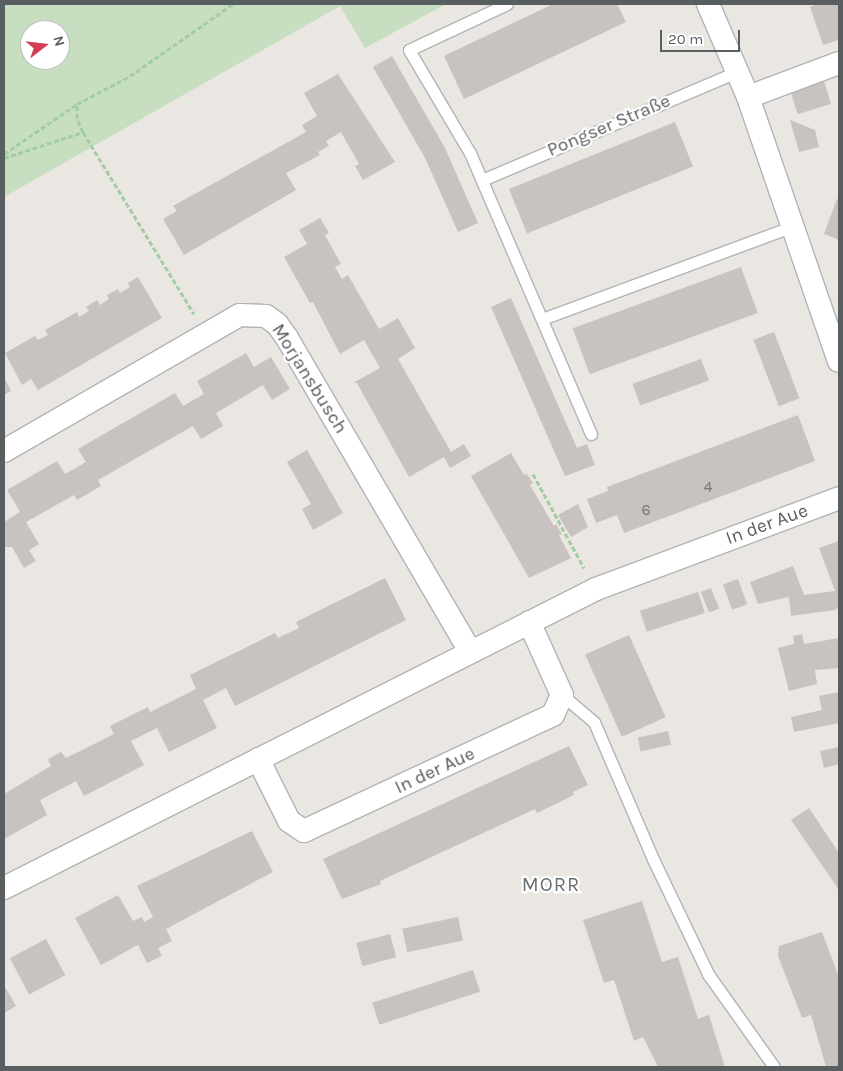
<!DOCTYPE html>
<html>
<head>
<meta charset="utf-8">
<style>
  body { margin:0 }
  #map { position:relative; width:843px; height:1071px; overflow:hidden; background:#eae6e1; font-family:Karla,sans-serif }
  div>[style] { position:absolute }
  .green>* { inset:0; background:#c7dfc0 }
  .building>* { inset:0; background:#c8c3c0; transform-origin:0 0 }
  .path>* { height:3px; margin-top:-1.5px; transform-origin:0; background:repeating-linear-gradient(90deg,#a2cda4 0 5px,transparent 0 7.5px) }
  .roads { filter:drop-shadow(1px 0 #b1b4b7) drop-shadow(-1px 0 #b1b4b7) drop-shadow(0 1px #b1b4b7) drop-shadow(0 -1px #b1b4b7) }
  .service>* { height:11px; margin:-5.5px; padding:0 5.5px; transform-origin:5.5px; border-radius:5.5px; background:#fff }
  .minor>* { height:22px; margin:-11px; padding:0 11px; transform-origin:11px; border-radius:11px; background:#fff }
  span { translate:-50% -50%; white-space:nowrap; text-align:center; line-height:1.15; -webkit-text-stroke:4.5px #fff; paint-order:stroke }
  .number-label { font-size:16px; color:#757778 }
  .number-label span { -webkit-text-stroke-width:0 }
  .street-label { font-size:19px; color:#595e60 }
  .neighbourhood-label { font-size:20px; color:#6a7072; letter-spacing:1px }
  .frame { position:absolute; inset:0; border:5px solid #595e60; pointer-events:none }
  .north { position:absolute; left:20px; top:20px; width:50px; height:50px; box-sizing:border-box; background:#fff; border:1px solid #bdbfbf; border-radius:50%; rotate:74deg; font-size:14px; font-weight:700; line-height:20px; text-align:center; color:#595e60 }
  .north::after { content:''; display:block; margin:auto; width:18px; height:22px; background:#d33e56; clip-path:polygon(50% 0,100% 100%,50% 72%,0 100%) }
  .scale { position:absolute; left:660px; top:30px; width:80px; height:22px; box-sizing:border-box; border:2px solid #595e60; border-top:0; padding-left:6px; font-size:15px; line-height:18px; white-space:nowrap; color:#595e60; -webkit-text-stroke:4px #fff; paint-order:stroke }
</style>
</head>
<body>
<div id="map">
  <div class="green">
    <div style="clip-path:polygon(evenodd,4px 4px,446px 4px,365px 48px,340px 6px,4px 197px,4px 4px,30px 30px,60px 30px,60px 60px,30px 60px,30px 30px)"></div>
  </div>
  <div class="building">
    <div style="clip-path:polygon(553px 4px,617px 4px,626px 22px,464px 99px,444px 56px)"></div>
    <div style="clip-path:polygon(818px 4px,839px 4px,839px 40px,823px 45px,810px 7px)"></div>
    <div style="clip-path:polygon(392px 56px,445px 148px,478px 223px,458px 232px,425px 158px,373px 67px)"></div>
    <div style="clip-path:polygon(338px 74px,395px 162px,363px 180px,355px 166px,359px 164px,341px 132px,326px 141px,329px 146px,318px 152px,320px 155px,286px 173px,296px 190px,184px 255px,163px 219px,177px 211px,173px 206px,306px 132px,302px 125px,317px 116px,304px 93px)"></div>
    <div style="left:824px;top:81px;width:24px;height:35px;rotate:73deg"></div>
    <div style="clip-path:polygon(790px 120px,815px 130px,819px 147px,799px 152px)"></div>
    <div style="left:675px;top:122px;width:48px;height:179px;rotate:68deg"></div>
    <div style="clip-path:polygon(837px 199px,839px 199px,839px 240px,824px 234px)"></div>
    <div style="clip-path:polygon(320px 218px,329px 233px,325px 235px,341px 264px,335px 267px,342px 279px,348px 275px,379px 329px,398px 318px,415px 348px,398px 359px,451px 452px,464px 444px,471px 456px,450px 468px,444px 457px,409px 477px,357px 383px,353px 383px,380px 368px,364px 340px,340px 354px,313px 302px,310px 303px,284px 257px,307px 244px,299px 230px)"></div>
    <div style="left:741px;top:267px;width:49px;height:179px;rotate:70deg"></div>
    <div style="clip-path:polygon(138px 277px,162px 318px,38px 390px,31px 379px,22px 385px,5px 353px,35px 336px,38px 340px,48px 335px,45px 330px,77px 312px,79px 317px,89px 311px,86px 307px,97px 300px,100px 305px,109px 299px,107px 295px,118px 289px,120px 293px,130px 287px,128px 283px)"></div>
    <div style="clip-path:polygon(511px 298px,577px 448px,587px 444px,595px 465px,565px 476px,491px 307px)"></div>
    <div style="left:774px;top:332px;width:71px;height:22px;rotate:69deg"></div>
    <div style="clip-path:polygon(246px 353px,254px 367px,271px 357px,290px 389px,272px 400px,263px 385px,216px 413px,223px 426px,201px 439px,193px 426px,98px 480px,101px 486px,77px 500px,74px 495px,26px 522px,39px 544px,29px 550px,36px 561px,24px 568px,12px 547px,4px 547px,4px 522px,20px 512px,7px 490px,57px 461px,65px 474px,86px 462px,78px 449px,175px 393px,183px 406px,204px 394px,197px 381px)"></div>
    <div style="left:701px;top:359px;width:23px;height:73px;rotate:70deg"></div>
    <div style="clip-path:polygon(4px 377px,11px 391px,4px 395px)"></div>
    <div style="clip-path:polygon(798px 415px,815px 461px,624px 533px,617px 515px,596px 523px,587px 499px,608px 491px,607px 487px)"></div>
    <div style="clip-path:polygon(307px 450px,343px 513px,313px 530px,302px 509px,311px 504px,287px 462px)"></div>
    <div style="clip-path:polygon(511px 453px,524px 475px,527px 474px,533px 483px,530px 485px,554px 526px,556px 524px,562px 534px,559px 535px,571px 558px,529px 578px,471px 476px)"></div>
    <div style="clip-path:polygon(578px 504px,588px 527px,571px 537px,558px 515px)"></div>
    <div style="clip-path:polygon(839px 541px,839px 606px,835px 610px,791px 616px,789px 597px,758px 604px,750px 582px,793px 566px,804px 595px,835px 591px,819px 548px)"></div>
    <div style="clip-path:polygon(385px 578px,406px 620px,235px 706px,226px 688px,203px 700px,217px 728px,169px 752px,157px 728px,131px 741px,144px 765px,84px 796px,76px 781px,63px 788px,40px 800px,47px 815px,4px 839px,4px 794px,51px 766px,48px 759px,61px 752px,66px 758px,114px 734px,110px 726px,148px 707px,150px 712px,196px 689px,190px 675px,275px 633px,278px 638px,299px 628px,296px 622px)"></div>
    <div style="left:738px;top:579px;width:27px;height:16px;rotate:70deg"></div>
    <div style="left:711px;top:588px;width:22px;height:11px;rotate:68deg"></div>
    <div style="left:698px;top:592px;width:22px;height:61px;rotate:72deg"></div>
    <div style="clip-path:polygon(802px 634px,804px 644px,839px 638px,839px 668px,815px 670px,817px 684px,789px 691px,778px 648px,794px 644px,793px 636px)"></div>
    <div style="left:629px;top:635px;width:90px;height:48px;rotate:66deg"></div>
    <div style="clip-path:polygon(839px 692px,839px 723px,794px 732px,791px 717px,822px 710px,819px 696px)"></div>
    <div style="left:668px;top:731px;width:14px;height:31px;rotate:78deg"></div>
    <div style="clip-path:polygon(569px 746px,588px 785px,573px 792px,574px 795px,537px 813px,535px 809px,380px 881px,381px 884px,342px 899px,323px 859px)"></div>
    <div style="clip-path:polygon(839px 747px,839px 764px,824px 768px,820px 751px)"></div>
    <div style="clip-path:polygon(809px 808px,839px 853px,839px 890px,791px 820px)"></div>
    <div style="clip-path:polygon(252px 831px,273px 872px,166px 929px,172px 941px,158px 948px,162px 956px,147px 963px,138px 945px,101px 965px,75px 918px,118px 895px,133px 921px,142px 917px,144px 922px,153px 917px,137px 886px)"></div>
    <div style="clip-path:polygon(642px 901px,662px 962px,678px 957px,698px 1019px,709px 1015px,725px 1067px,658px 1067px,643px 1037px,634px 1041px,614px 980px,604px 983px,583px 920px)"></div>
    <div style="left:458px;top:917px;width:24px;height:57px;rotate:78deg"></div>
    <div style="clip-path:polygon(822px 932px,839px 977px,839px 1067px,826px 1067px,811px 1015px,802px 1018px,778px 956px,779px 946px)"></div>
    <div style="left:390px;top:934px;width:24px;height:35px;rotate:75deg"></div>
    <div style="left:46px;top:939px;width:41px;height:41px;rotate:62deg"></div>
    <div style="left:473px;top:970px;width:23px;height:106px;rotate:72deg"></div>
    <div style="clip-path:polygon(4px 985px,16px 1006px,4px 1013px)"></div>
  </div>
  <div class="path">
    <div style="left:83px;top:132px;width:15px;rotate:-113deg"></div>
    <div style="left:77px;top:118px;width:14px;rotate:-90deg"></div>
    <div style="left:77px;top:104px;width:60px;rotate:-27.8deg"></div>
    <div style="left:130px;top:76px;width:126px;rotate:-35deg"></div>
    <div style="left:4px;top:154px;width:88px;rotate:-34.4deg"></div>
    <div style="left:4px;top:158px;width:83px;rotate:-18.2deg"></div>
    <div style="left:83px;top:132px;width:213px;rotate:58.6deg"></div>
    <div style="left:533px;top:474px;width:107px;rotate:61.5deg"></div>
  </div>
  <div class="roads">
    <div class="service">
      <div style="left:507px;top:4px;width:108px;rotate:154.9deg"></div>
      <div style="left:409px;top:50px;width:120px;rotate:59.4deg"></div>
      <div style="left:470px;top:153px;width:306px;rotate:66.7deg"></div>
      <div style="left:482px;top:180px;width:277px;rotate:-23deg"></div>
      <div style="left:542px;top:319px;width:268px;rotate:-20.3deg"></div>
      <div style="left:562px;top:695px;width:42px;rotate:40.2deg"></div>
      <div style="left:594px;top:722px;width:149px;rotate:66.7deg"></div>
      <div style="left:653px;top:859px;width:127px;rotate:64.4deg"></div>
      <div style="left:708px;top:974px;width:114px;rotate:54.6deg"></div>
    </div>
    <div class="minor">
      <div style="left:708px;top:4px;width:101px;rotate:66.7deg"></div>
      <div style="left:748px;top:97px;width:279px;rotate:71deg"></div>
      <div style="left:748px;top:97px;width:97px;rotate:-20.5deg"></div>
      <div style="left:4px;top:451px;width:272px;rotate:-30deg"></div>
      <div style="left:240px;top:315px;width:26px;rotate:2deg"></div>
      <div style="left:266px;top:316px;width:14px;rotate:36deg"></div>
      <div style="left:277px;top:324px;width:17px;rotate:54deg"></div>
      <div style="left:287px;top:338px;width:363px;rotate:59.7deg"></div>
      <div style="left:258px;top:759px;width:69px;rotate:63.4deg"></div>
      <div style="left:289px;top:821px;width:18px;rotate:34deg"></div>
      <div style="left:304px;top:831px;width:275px;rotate:-25deg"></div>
      <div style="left:553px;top:715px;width:22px;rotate:-66deg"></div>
      <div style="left:562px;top:695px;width:80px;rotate:-114.3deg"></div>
      <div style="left:4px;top:888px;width:663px;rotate:-26.8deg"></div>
      <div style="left:596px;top:589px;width:259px;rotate:-20.5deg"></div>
    </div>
  </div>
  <div class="number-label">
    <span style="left:708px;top:487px">4</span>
    <span style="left:646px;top:510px">6</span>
  </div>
  <div class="street-label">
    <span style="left:609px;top:126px;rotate:-23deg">Pongser Straße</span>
    <span style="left:309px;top:379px;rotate:58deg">Morjansbusch</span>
    <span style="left:767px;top:525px;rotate:-20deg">In der Aue</span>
    <span style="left:435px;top:771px;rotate:-25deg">In der Aue</span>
  </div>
  <div class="neighbourhood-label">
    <span style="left:551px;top:884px">MORR</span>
  </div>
  <div class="frame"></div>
  <div class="north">N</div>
  <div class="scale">20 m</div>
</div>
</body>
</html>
